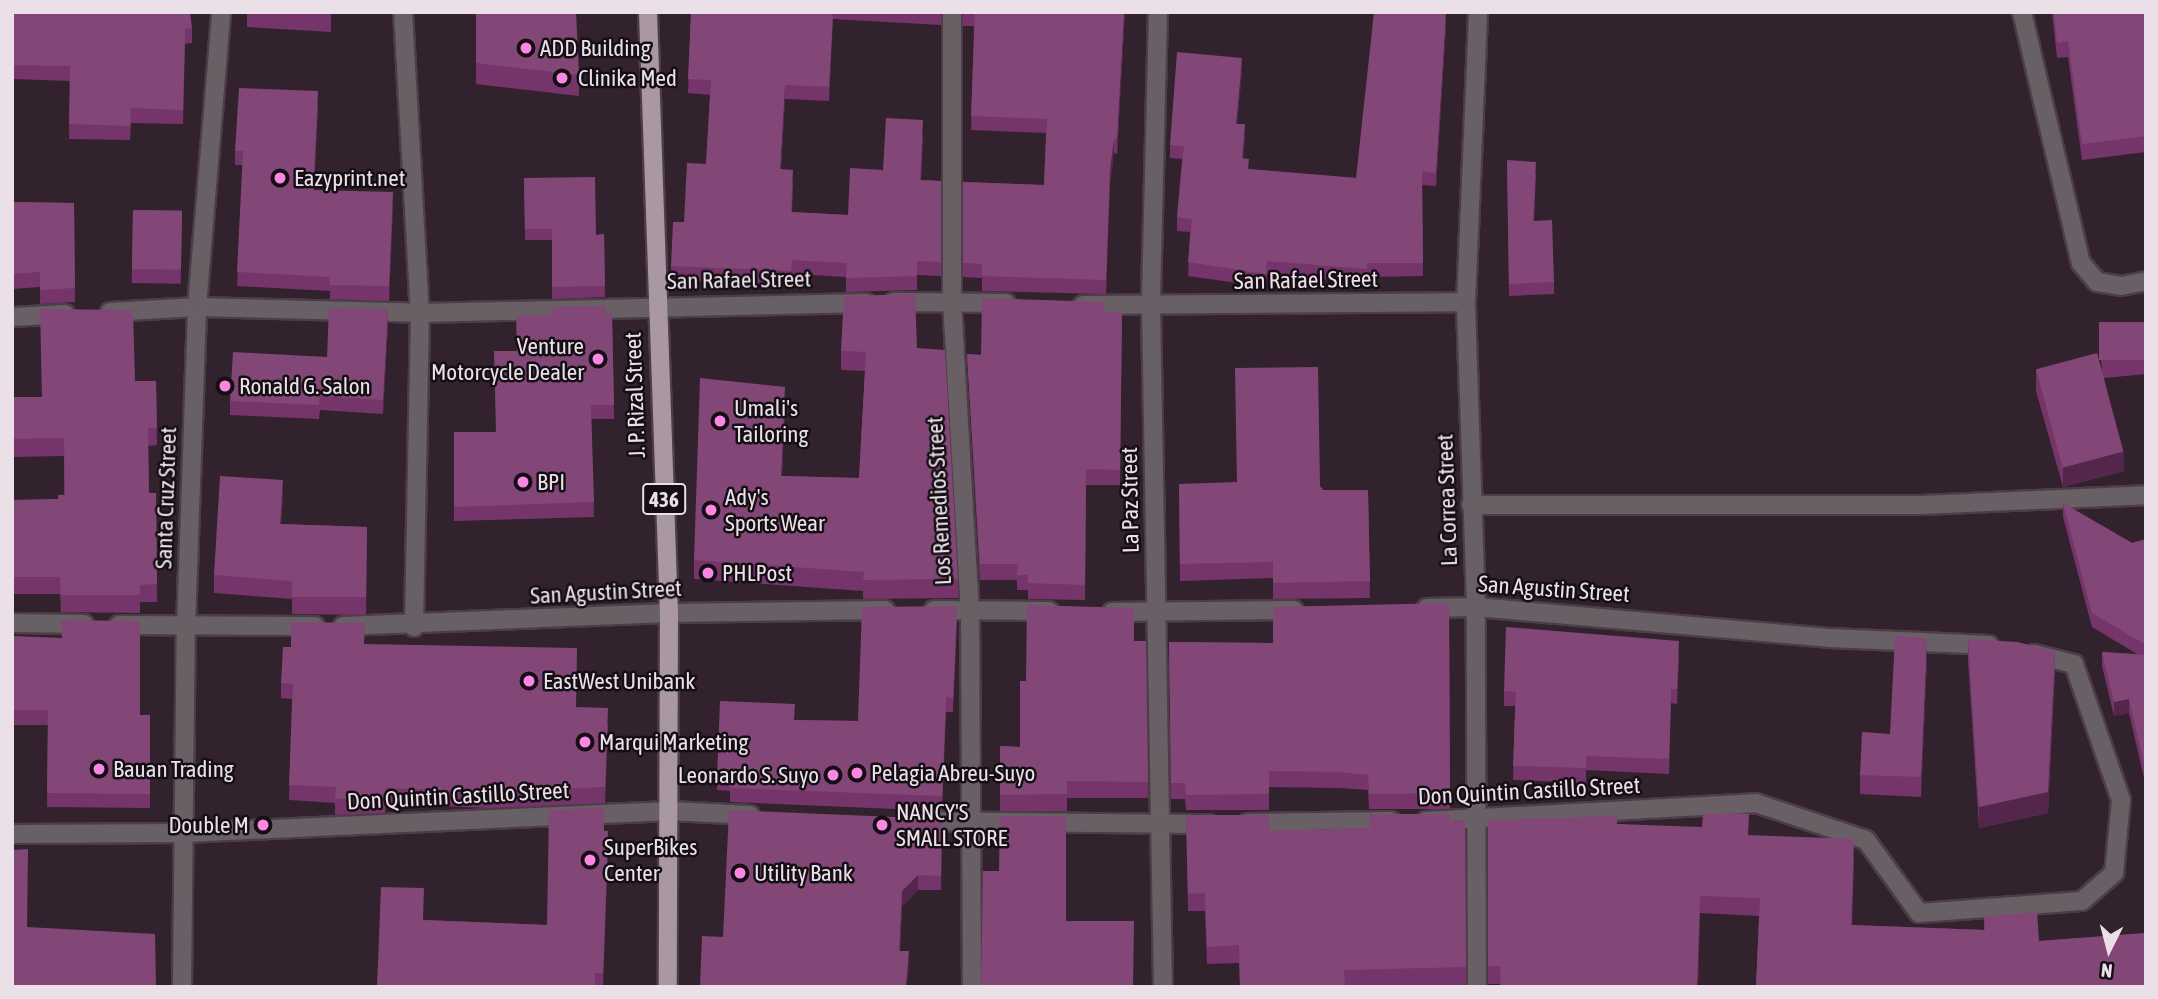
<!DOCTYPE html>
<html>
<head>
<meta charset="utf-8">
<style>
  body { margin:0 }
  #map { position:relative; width:2158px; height:999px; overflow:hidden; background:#32222e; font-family:"Asap Condensed",sans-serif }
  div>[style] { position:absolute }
  .roads { filter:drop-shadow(2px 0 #4c3d48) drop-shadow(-2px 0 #4c3d48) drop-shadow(0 2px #4c3d48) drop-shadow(0 -2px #4c3d48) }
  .minor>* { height:18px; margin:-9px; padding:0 9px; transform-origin:9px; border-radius:9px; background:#696066 }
  .tertiary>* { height:18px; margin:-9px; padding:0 9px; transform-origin:9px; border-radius:9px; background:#696066 }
  .primary>* { height:18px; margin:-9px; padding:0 9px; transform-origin:9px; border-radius:9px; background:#a998a4 }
  .wall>* { inset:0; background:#75356a; transform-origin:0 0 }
  .shaded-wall>* { inset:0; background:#55264c }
  .building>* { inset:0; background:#824777; transform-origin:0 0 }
  .dots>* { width:19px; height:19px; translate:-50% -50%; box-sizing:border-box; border:4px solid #150e14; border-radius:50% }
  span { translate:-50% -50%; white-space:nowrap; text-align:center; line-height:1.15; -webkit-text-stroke:5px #150e14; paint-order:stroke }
  .shield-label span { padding:2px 5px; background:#150e14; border:2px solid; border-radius:5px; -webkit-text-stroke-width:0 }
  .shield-label { font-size:21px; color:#ebe0e8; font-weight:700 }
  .poi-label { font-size:23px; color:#ebe0e8 }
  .left { translate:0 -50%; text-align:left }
  .right { translate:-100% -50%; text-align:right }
  .street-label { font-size:23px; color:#ebe0e8 }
  .frame { position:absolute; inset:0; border:14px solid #ebe0e8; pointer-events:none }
  .north { position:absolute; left:2074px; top:915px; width:70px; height:70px; -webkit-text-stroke:5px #150e14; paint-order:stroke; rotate:186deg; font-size:19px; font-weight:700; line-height:28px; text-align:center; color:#ebe0e8 }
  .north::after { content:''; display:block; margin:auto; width:24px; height:32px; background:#ebe0e8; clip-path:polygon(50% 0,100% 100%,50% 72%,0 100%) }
</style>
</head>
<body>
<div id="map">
  <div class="roads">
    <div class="minor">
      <div style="left:403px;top:12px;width:301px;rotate:86.8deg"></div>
      <div style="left:420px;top:313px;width:314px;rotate:91.1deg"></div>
      <div style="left:952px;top:12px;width:289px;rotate:90deg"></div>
      <div style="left:952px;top:301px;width:309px;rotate:86.7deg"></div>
      <div style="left:970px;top:609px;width:378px;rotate:89.7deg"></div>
      <div style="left:1158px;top:12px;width:295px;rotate:91.4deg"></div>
      <div style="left:1151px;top:307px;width:680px;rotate:88.99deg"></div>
      <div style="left:2022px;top:12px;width:258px;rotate:76.8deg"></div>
      <div style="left:2081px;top:263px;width:25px;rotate:50deg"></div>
      <div style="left:2097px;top:282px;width:24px;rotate:9deg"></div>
      <div style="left:2121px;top:286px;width:25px;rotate:-11deg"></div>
      <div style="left:894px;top:302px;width:112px;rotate:0.5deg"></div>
      <div style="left:1083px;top:305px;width:383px;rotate:-0.4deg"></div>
      <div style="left:110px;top:312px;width:87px;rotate:-3.3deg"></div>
      <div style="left:197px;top:307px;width:223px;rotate:1.5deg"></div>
      <div style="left:420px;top:313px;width:446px;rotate:-1.3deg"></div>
      <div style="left:12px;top:317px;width:53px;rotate:-3.2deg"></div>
      <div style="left:1471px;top:505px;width:450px"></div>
      <div style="left:1921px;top:505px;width:225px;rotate:-2.5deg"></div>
      <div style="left:1427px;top:608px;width:49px;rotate:-1.2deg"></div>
      <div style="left:1476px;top:607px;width:354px;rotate:5deg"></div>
      <div style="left:1829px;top:638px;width:160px;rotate:2.5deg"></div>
      <div style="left:934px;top:610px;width:115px;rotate:0.5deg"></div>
      <div style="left:1112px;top:612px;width:182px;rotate:-0.6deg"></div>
      <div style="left:12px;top:623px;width:72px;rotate:0.8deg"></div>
      <div style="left:119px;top:625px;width:196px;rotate:0.3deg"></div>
      <div style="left:343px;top:626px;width:326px;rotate:-2.3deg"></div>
      <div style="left:669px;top:613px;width:216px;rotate:-0.8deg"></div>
      <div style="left:918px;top:821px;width:291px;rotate:0.6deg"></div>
      <div style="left:1426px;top:821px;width:330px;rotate:-3.1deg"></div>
      <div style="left:1756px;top:803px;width:116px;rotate:18.6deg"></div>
      <div style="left:1866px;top:840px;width:90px;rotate:54deg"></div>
      <div style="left:1919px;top:913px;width:163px;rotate:-4.2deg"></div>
      <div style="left:2082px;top:901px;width:43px;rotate:-41.2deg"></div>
      <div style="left:2114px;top:873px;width:73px;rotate:-84.5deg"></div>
      <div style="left:2121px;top:800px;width:144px;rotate:-109.1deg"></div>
      <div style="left:2074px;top:664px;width:41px;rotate:-166deg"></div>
      <div style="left:1247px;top:823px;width:144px;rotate:-0.8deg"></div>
      <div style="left:12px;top:834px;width:172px;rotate:-0.3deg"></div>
      <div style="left:184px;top:833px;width:487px;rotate:-2.6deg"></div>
      <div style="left:671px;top:811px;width:79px;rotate:2.9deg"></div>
    </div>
    <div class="tertiary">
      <div style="left:182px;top:987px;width:361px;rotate:-89.4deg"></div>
      <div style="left:186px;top:626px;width:319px;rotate:-88deg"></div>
      <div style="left:197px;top:307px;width:296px;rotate:-85.3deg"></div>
      <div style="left:1477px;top:987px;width:380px;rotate:-90.2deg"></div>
      <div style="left:1476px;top:607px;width:305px;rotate:-91.9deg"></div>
      <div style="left:1466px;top:302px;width:290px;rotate:-87.6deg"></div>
    </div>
    <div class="primary">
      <div style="left:648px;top:12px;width:601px;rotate:88deg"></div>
      <div style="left:669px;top:613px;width:374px;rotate:90.2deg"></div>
    </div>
  </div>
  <div class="wall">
    <div style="clip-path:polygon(12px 12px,192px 28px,192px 43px,185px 44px,183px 124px,131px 123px,130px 140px,69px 139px,70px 81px,12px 79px)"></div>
    <div style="clip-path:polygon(247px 12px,331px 12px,331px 32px,247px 27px)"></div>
    <div style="clip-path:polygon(476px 12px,579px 75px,579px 96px,476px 84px)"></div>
    <div style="clip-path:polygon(691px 12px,942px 12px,941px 25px,833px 19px,829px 101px,785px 99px,781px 169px,793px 184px,792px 212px,848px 215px,883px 170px,923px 135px,921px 180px,941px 181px,941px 276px,917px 275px,917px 290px,846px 292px,846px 277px,792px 274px,791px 286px,671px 280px,671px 266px,684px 222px,706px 164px,710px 95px,688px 93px)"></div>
    <div style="clip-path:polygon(962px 12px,1125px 12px,1117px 154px,1114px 153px,1110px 183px,1106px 294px,982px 291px,982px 278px,963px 277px,963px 182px,1044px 185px,1046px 133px,971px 130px,974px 26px,963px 26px)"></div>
    <div style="clip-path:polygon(2052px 12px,2146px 12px,2146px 152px,2082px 160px,2068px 57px,2057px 58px)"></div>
    <div style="clip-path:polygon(1446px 25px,1436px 186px,1422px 185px,1423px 276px,1367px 277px,1367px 283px,1267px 274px,1266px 287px,1188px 276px,1190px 232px,1177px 231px,1177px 217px,1182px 159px,1170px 158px,1170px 145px,1242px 71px,1237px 124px,1245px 138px,1243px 159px,1249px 169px,1356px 178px)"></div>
    <div style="clip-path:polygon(318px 105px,314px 190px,393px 206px,389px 301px,330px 299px,330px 291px,237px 286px,243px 165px,235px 165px,235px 151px)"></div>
    <div style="clip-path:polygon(1507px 160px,1536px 174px,1534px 221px,1554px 282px,1554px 294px,1509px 296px)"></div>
    <div style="clip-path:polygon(524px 178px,596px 235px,604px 234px,605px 297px,552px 299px,552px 240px,525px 240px)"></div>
    <div style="clip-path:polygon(12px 202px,74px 203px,75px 302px,40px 304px,40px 287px,12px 289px)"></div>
    <div style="left:133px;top:210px;width:49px;height:73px;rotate:1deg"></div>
    <div style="clip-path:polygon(1105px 312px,1122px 312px,1120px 485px,1086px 485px,1085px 600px,1028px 599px,1028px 590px,1017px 590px,1017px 580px,980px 580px,967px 354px,981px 355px)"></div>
    <div style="clip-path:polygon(605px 314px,612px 314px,614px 419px,591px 419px,594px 517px,454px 521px,454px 432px,495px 432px)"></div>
    <div style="clip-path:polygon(2146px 322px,2146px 374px,2104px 378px,2124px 471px,2063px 487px,2036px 391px,2036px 370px,2102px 370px,2099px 342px,2099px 328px)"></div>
    <div style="clip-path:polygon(388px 324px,383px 414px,320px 410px,319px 419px,230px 415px,230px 401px,327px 357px)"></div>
    <div style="clip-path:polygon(917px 348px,958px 579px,958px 598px,863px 599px,863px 591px,694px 579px,694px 560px,785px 406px,782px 476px,859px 478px,865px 371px,841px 370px,841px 351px)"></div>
    <div style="clip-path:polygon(135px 381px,156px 381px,157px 445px,148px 446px,149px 493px,156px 493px,157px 602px,140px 602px,140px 613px,61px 612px,60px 594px,12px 594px,12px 500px,58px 499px,64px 495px,64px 456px,12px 457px,12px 397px,41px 397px)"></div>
    <div style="clip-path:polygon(1179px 484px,1320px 486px,1323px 490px,1368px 490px,1370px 598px,1273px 599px,1273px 578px,1180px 581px)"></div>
    <div style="clip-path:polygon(283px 498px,281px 524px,367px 527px,366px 615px,292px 614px,292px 599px,214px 593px,214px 575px)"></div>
    <div style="clip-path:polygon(2063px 503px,2132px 543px,2146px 539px,2146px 787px,2129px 713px,2114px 716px,2102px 666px,2102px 652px,2137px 654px,2092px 627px,2063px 517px)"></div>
    <div style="clip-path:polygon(1449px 603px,1450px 809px,1369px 809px,1368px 790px,1339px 788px,1269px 787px,1269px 810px,1186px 810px,1185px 799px,1171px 799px,1169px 642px,1273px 643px)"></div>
    <div style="clip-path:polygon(957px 621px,953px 712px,946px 712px,942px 811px,730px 802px,730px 791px,717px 790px,717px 776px,795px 720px,858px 721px)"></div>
    <div style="clip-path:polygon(12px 636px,140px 715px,150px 715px,150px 808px,47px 807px,48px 725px,12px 725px)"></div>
    <div style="clip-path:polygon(1968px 639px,2055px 671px,2048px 813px,1979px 828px,1968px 660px)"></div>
    <div style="clip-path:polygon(1134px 641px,1146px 641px,1148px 798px,1067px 798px,1067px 811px,1000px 811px,1000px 746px,1020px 747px,1026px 681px)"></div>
    <div style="clip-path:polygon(365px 644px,576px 707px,608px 724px,605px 803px,490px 808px,386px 804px,385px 813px,335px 815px,335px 803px,289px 800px,292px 699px,281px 698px,281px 683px,291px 647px)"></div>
    <div style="clip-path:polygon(1679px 655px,1677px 704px,1671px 703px,1669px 774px,1586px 770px,1586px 783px,1513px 780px,1515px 706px,1504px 706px,1504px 691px)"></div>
    <div style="clip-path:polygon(1927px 657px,1921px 797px,1860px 794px,1860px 775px,1890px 734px)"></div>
    <div style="clip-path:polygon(1186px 815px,1269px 831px,1369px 828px,1450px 821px,1465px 820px,1466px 985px,1394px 987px,1240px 987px,1239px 963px,1207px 964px,1205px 911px,1188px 911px)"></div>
    <div style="clip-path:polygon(942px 819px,941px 890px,918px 890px,902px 906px,900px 951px,909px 966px,723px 937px)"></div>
    <div style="clip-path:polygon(1488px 820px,1617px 824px,1748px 835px,1854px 857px,1852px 925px,1984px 930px,1984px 916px,2039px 941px,2146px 933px,2146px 987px,1756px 987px,1759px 916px,1700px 913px,1698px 987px,1500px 987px,1500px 984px,1488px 984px)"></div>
    <div style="clip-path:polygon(604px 831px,608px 848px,603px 987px,377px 987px,424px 920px,547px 925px)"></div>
  </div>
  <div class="shaded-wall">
    <div style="clip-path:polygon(833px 12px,829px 101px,829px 87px)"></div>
    <div style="clip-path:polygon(1124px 12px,1125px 12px,1117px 154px,1117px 139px)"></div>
    <div style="clip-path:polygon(1446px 12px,1446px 25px,1436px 186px,1436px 173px)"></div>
    <div style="clip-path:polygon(1242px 58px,1242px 71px,1236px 137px,1236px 124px)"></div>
    <div style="clip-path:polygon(785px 85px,785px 99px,780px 183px,780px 169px)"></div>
    <div style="clip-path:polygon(1245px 124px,1245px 138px,1242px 172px,1242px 158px)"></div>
    <div style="clip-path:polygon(1114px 139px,1114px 153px,1110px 183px,1106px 294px,1110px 169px)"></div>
    <div style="clip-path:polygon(393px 192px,393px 206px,389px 301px,389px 286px)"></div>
    <div style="clip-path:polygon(388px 309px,388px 324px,383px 414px,383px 400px)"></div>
    <div style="clip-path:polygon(785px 387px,785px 406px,781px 494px,781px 476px)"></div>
    <div style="clip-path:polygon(2124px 451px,2124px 471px,2063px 487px,2063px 467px)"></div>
    <div style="clip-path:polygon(283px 480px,283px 498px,280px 542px,280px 524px)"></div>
    <div style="clip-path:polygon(1927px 638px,1927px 657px,1921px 797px,1921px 777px)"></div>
    <div style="clip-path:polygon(2055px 651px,2048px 813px,1979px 828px,1979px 807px)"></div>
    <div style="clip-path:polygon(2129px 699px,2129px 713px,2114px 716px,2114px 702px)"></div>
    <div style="clip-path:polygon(918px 875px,918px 890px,902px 906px,899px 965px,902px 891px)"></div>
    <div style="clip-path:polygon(1700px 896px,1698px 987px,1697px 987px)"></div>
    <div style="clip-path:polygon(909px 951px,909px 966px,907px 987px,906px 987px)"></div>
  </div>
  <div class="building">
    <div style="clip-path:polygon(12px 12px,190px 12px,192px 28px,185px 29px,183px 110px,131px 108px,130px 126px,69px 124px,70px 66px,12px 65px)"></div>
    <div style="clip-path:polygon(476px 12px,576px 12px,579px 75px,476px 63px)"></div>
    <div style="clip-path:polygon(691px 12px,833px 12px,829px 87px,785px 85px,780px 169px,793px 170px,791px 212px,848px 215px,850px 168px,883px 170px,886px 118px,923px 120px,920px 180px,941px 181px,941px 262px,917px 261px,917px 276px,846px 278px,847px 263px,792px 260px,791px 271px,671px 266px,673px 222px,684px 222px,687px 163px,706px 164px,711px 80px,688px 79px)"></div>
    <div style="clip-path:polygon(972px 12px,1124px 12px,1117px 139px,1114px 139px,1110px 169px,1106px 280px,982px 276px,982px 264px,963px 263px,963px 182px,1044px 185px,1047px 119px,971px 116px,975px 12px)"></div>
    <div style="clip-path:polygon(1374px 12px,1446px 12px,1436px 173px,1422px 171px,1423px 263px,1367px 263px,1367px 269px,1267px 261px,1266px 274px,1188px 262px,1192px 219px,1177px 217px,1184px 146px,1170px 145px,1177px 52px,1242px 58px,1236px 124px,1245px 124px,1242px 158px,1249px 159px,1248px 169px,1356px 178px)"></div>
    <div style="clip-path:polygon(2054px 12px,2146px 12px,2146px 136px,2082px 144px,2068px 41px,2057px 43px)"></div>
    <div style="clip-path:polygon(239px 88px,318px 91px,313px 190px,393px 192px,389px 286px,330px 285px,330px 277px,237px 272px,243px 151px,235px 151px)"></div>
    <div style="clip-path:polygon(1507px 160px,1536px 162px,1533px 221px,1552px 220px,1554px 282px,1509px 284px)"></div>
    <div style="clip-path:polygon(595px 177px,596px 235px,604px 234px,605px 286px,552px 287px,552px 229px,525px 229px,524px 178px)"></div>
    <div style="clip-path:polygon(12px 202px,74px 203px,75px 288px,40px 290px,40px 272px,12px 274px)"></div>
    <div style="left:133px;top:210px;width:49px;height:59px;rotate:1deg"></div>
    <div style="clip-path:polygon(915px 294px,917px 348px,945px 350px,958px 579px,863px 580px,864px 572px,694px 560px,700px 378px,785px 387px,781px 476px,859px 478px,866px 352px,841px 351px,844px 296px)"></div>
    <div style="clip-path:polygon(982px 298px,1105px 302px,1104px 312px,1122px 312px,1120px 470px,1086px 469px,1085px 585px,1028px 583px,1028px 575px,1017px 575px,1018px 564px,980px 564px,967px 354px,981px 355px)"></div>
    <div style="clip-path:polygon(605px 306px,605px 314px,612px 314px,614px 405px,591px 405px,594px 502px,454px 507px,454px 432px,496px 432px,494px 351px,517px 351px,516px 316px,552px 315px,552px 307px)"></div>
    <div style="clip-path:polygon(329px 308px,388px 309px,383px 400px,320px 396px,319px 405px,230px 401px,233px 352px,327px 357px)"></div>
    <div style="clip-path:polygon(40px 309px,133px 310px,135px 381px,156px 381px,157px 428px,148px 428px,149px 493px,156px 493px,157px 584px,140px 585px,140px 595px,61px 595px,60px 577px,12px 577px,12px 500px,58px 499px,58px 495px,65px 495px,64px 438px,12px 439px,12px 397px,42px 397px)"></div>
    <div style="left:2146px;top:322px;width:38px;height:47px;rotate:90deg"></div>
    <div style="left:2097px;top:353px;width:102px;height:63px;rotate:75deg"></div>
    <div style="clip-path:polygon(1318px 367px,1320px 486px,1323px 490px,1368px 490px,1370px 581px,1273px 583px,1273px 562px,1180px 564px,1179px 484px,1237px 482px,1235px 368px)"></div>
    <div style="clip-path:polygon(220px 476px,283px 480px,280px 524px,367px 527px,366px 597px,292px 597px,292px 581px,214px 575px)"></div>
    <div style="clip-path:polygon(2063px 503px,2132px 543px,2146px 539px,2146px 645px,2092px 613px)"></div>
    <div style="clip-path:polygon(1449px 603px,1450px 793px,1369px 794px,1368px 775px,1339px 772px,1269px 771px,1269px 794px,1186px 795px,1185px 783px,1171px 783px,1169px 642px,1273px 643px,1273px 607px)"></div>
    <div style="clip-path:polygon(1027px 605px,1134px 608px,1134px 641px,1146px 641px,1148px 782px,1067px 781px,1067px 794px,1000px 795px,1000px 746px,1020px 747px,1020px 681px,1026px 681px)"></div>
    <div style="clip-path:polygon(957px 606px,953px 698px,946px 697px,942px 796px,730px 788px,730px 777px,717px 776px,720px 701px,795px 704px,794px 720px,858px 721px,862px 607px)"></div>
    <div style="clip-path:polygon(61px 620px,140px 621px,140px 715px,150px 715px,150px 794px,47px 793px,48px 710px,12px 710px,12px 636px,62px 638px)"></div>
    <div style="clip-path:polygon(291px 622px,365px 623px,364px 644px,577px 648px,576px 707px,608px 708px,605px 787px,490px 792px,386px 788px,385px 797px,335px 799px,336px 787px,289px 785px,293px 684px,281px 683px,283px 647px,291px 647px)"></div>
    <div style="clip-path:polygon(1506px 627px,1679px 641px,1677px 689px,1671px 689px,1669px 759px,1586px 756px,1586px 768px,1513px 766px,1516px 692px,1504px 691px)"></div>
    <div style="clip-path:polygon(1895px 636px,1927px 638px,1921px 777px,1860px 775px,1862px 732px,1890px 734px)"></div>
    <div style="clip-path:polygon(1968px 639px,2017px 642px,2055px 651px,2048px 792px,1979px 807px)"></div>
    <div style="clip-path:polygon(2102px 652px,2146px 655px,2146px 773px,2129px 699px,2114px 702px)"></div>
    <div style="clip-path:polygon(604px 808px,604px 831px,608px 831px,603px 973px,595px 973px,595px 987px,377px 987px,381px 887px,424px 888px,423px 920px,547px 925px,549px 810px)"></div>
    <div style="clip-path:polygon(729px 810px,942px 819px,941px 876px,918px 875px,902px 891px,899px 951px,909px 951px,906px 987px,700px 987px,702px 936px,723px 937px)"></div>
    <div style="clip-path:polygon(1732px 813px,1749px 814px,1748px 835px,1854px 839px,1851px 925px,1985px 930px,1984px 916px,2037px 912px,2039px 941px,2146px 933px,2146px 986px,2140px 987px,1756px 987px,1760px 898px,1700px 896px,1697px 987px,1501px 987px,1500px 966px,1488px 966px,1488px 820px,1617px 816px,1617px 824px,1702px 827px,1703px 814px)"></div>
    <div style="clip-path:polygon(1369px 814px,1450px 814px,1450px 821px,1465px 820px,1466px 967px,1344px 970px,1345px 987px,1240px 987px,1239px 945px,1207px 947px,1205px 893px,1188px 894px,1186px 815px,1269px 815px,1269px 831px,1370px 828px)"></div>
    <div style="clip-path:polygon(1000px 816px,1066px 816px,1066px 921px,1134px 921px,1133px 987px,981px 987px,983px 871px,999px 871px)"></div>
    <div style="clip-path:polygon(28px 849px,27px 927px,155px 934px,156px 987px,12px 987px,12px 850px)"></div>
  </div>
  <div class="dots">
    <div style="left:526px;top:48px;background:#fc86e3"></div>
    <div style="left:562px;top:78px;background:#fc86e3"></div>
    <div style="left:280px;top:178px;background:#fc86e3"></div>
    <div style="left:598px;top:359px;background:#fc86e3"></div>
    <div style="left:225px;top:386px;background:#fc86e3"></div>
    <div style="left:720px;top:421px;background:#fc86e3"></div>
    <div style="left:523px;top:482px;background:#fc86e3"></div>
    <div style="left:711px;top:510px;background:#fc86e3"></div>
    <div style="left:708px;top:573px;background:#fc86e3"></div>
    <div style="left:529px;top:681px;background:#fc86e3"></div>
    <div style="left:585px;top:742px;background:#fc86e3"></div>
    <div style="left:99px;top:769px;background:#fc86e3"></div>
    <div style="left:857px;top:773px;background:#fc86e3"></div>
    <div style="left:833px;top:775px;background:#fc86e3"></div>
    <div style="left:263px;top:825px;background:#fc86e3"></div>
    <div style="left:882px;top:825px;background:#fc86e3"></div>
    <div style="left:590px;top:860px;background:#fc86e3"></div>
    <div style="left:740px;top:873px;background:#fc86e3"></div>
  </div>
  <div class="shield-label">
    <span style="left:664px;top:499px">436</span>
  </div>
  <div class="poi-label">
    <span class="left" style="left:540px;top:48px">ADD Building</span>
    <span class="left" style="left:578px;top:78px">Clinika Med</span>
    <span class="left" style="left:294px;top:178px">Eazyprint.net</span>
    <span class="right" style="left:584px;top:359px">Venture<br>Motorcycle Dealer</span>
    <span class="left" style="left:239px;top:386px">Ronald G. Salon</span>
    <span class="left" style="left:734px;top:421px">Umali's<br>Tailoring</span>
    <span class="left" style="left:537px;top:482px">BPI</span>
    <span class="left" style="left:725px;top:510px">Ady's<br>Sports Wear</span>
    <span class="left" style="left:722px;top:573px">PHLPost</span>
    <span class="left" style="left:543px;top:681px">EastWest Unibank</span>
    <span class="left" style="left:599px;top:742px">Marqui Marketing</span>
    <span class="left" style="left:113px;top:769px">Bauan Trading</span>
    <span class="left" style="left:871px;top:773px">Pelagia Abreu-Suyo</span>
    <span class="right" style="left:819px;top:775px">Leonardo S. Suyo</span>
    <span class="left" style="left:896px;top:825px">NANCY'S<br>SMALL STORE</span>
    <span class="right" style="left:249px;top:825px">Double M</span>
    <span class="left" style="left:604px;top:860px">SuperBikes<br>Center</span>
    <span class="left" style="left:754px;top:873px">Utility Bank</span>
  </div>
  <div class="street-label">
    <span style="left:739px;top:280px;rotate:-1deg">San Rafael Street</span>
    <span style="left:1306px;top:280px;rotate:-1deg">San Rafael Street</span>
    <span style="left:635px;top:395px;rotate:-92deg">J. P. Rizal Street</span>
    <span style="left:166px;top:498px;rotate:-88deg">Santa Cruz Street</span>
    <span style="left:1130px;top:500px;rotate:-91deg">La Paz Street</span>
    <span style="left:1447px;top:500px;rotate:-92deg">La Correa Street</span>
    <span style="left:939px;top:501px;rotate:-93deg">Los Remedios Street</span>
    <span style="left:1554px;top:589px;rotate:4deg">San Agustin Street</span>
    <span style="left:606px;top:592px;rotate:-3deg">San Agustin Street</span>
    <span style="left:1529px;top:791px;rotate:-3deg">Don Quintin Castillo Street</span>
    <span style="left:458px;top:796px;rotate:-3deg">Don Quintin Castillo Street</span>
  </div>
  <div class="frame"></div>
  <div class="north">N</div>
</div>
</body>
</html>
